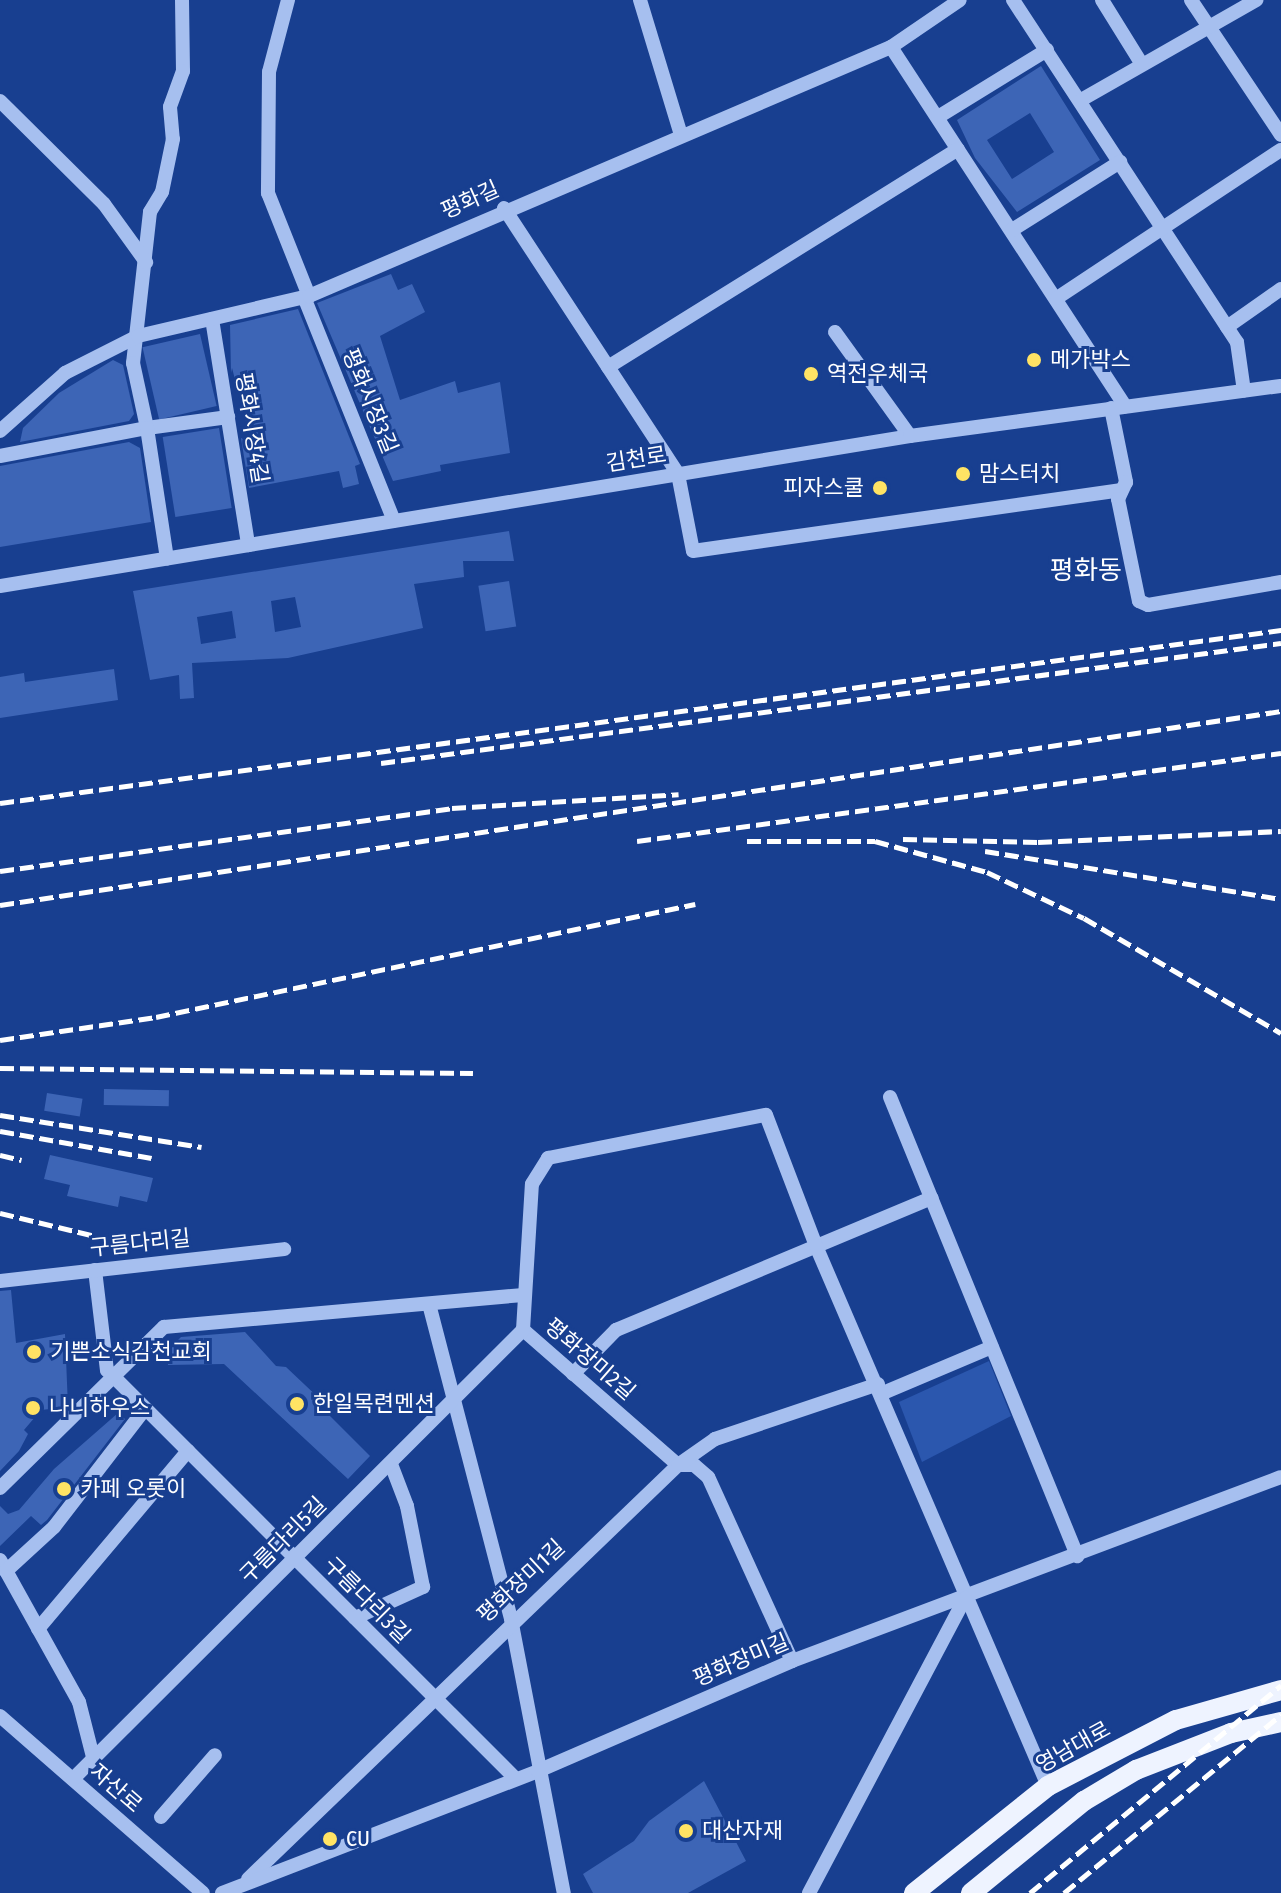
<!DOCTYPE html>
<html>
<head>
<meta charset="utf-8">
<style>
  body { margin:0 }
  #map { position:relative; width:1281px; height:1893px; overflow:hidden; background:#183f90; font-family:"Fira Sans Condensed","Noto Sans KR",sans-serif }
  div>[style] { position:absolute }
  .green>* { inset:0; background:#2b57ae }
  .building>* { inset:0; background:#3d65b6; transform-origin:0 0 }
  .minor>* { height:14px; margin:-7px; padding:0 7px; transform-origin:7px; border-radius:7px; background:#a6bfef }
  .major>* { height:20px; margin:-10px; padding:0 10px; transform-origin:10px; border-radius:10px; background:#eef3ff }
  .rail>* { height:5px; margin-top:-2.5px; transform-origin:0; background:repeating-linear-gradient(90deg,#fff 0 14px,transparent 0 20px) }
  .dots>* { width:22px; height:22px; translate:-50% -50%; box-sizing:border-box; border:4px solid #183f90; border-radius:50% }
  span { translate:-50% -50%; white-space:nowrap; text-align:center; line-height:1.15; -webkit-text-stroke:6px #183f90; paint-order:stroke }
  .street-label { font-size:22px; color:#fff }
  .poi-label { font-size:22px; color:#fff }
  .left { translate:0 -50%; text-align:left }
  .right { translate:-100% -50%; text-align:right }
  .quarter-label { font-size:26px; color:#fff }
</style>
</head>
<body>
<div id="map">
  <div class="green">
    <div style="clip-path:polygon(989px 1361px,1011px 1416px,922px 1462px,899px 1402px)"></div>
  </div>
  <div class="building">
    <div style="clip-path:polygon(evenodd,1041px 66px,1100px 160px,1017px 212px,975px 158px,957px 120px,1041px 66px,1030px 113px,1054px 152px,1012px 179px,987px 140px,1030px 113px)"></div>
    <div style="clip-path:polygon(391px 274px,398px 290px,412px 284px,425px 312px,380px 336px,400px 400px,455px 381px,458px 393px,500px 382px,510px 453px,440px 465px,441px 471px,393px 481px,317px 303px)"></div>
    <div style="clip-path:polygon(298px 309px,360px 464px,355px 466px,359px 484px,343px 488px,339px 471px,249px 488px,241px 438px,252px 444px,232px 368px,231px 373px,230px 325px)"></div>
    <div style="left:200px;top:334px;width:74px;height:59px;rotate:77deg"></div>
    <div style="clip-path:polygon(113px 360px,123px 365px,134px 414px,129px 421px,20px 442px,23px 428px,59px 393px)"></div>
    <div style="left:219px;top:428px;width:81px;height:57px;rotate:81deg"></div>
    <div style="clip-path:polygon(129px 442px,140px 448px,151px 522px,0 547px,0 466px)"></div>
    <div style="clip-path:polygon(evenodd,509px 531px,514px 561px,463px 561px,464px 577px,414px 584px,423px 628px,288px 658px,192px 663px,194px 698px,180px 699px,179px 675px,150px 680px,133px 591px,509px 531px,295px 597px,301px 627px,275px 632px,271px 601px,295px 597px,509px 531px,232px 611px,236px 638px,201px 644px,197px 617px,232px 611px)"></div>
    <div style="left:509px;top:581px;width:46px;height:31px;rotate:81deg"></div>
    <div style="clip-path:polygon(114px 669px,118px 700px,0 718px,0 677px,24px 673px,25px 682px)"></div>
    <div style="left:104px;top:1089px;width:65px;height:16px;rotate:1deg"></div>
    <div style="left:47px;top:1093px;width:36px;height:18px;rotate:9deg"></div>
    <div style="clip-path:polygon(50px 1155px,153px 1178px,147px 1202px,120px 1196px,118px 1207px,67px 1196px,70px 1185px,44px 1179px)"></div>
    <div style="clip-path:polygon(11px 1290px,16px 1343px,65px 1334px,68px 1407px,41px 1410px,24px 1430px,28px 1434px,19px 1451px,0 1471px,0 1291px)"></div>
    <div style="clip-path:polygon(245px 1332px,276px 1366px,286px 1367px,323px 1402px,320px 1406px,370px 1456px,348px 1479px,224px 1364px,168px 1365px,167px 1351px,181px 1337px)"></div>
    <div style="clip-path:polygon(118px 1413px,125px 1419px,47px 1520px,41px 1525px,31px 1516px,0 1546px,0 1506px,8px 1514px,19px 1510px,54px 1469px)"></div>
    <div style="clip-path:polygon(704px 1781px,746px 1861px,688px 1893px,593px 1893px,583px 1874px,634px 1841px,649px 1821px)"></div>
  </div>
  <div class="minor">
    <div style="left:182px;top:0;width:71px;rotate:89.2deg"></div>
    <div style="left:183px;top:71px;width:38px;rotate:110deg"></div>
    <div style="left:170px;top:107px;width:32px;rotate:85deg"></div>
    <div style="left:173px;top:139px;width:54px;rotate:101.7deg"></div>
    <div style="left:162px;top:192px;width:23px;rotate:121deg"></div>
    <div style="left:150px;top:212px;width:152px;rotate:96.4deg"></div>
    <div style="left:133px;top:363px;width:66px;rotate:77.8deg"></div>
    <div style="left:147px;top:428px;width:82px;rotate:-7.7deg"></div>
    <div style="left:288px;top:0;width:74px;rotate:104.8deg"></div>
    <div style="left:269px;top:72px;width:121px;rotate:90.5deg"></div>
    <div style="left:268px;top:193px;width:111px;rotate:68.3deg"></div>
    <div style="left:640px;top:0;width:141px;rotate:73.1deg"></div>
    <div style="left:1013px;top:0;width:409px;rotate:56.8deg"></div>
    <div style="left:1237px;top:342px;width:49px;rotate:81.9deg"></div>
    <div style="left:1102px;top:0;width:74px;rotate:58.2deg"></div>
    <div style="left:1191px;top:0;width:162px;rotate:56.3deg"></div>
    <div style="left:891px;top:47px;width:429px;rotate:56.9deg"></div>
    <div style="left:1081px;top:100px;width:202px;rotate:-29.7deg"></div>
    <div style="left:0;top:101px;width:146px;rotate:44.7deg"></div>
    <div style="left:104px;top:204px;width:72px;rotate:54.1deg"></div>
    <div style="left:938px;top:117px;width:128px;rotate:-31.6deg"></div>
    <div style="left:504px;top:208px;width:318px;rotate:56.8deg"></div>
    <div style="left:678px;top:474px;width:78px;rotate:79deg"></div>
    <div style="left:693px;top:551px;width:433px;rotate:-8.1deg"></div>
    <div style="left:1012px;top:230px;width:128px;rotate:-32.2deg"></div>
    <div style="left:304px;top:297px;width:241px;rotate:68.1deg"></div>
    <div style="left:1057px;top:298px;width:268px;rotate:-33.5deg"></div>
    <div style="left:212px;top:319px;width:229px;rotate:80.9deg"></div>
    <div style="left:1227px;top:327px;width:66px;rotate:-35.1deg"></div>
    <div style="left:835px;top:332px;width:128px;rotate:54.2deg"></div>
    <div style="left:608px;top:367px;width:412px;rotate:-31.9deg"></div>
    <div style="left:1111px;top:408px;width:76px;rotate:78.5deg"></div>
    <div style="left:1126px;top:482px;width:19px;rotate:115deg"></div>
    <div style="left:1118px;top:499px;width:104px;rotate:78.4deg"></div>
    <div style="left:1139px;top:601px;width:10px;rotate:24deg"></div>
    <div style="left:1148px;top:605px;width:135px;rotate:-9.8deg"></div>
    <div style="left:0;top:431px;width:87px;rotate:-41.7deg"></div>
    <div style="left:65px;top:373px;width:82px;rotate:-26.9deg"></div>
    <div style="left:138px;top:336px;width:176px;rotate:-13.2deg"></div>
    <div style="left:309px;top:296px;width:633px;rotate:-23.16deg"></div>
    <div style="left:891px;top:47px;width:83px;rotate:-34.3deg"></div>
    <div style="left:0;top:456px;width:150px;rotate:-10.8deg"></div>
    <div style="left:147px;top:428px;width:132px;rotate:81.3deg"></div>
    <div style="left:0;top:586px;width:922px;rotate:-9.36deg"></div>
    <div style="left:910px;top:436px;width:374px;rotate:-7.7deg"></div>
    <div style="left:890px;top:1097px;width:496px;rotate:67.8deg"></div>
    <div style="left:95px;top:1270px;width:101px;rotate:83.2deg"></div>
    <div style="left:107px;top:1370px;width:578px;rotate:45deg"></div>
    <div style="left:0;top:1281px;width:286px;rotate:-6.4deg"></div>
    <div style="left:429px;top:1304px;width:325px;rotate:75.4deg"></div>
    <div style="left:511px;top:1619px;width:279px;rotate:79.1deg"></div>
    <div style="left:573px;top:1374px;width:62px;rotate:-45.7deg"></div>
    <div style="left:616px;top:1330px;width:342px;rotate:-22.7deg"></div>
    <div style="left:883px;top:1393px;width:118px;rotate:-22.9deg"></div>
    <div style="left:0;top:1488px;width:230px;rotate:-44.5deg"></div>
    <div style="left:164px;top:1327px;width:361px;rotate:-5.1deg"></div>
    <div style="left:0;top:1560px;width:162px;rotate:60.9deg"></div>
    <div style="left:79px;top:1702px;width:57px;rotate:75.7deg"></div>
    <div style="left:6px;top:1571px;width:65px;rotate:-42.5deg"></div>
    <div style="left:54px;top:1527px;width:149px;rotate:-52.4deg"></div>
    <div style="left:355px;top:1618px;width:75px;rotate:-24.5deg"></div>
    <div style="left:423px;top:1587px;width:83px;rotate:-101.2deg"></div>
    <div style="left:407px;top:1506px;width:45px;rotate:-110.9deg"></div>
    <div style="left:38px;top:1629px;width:233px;rotate:-49.9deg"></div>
    <div style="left:792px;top:1661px;width:202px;rotate:-114.5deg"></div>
    <div style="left:708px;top:1477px;width:18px;rotate:-139deg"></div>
    <div style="left:694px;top:1465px;width:16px;rotate:180deg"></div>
    <div style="left:678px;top:1465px;width:206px;rotate:-138.9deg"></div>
    <div style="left:523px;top:1330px;width:146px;rotate:-86.5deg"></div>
    <div style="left:532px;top:1184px;width:31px;rotate:-58deg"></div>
    <div style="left:548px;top:1158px;width:222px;rotate:-11.2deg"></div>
    <div style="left:766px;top:1115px;width:140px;rotate:69.1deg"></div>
    <div style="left:816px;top:1246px;width:588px;rotate:66.75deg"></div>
    <div style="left:0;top:1716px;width:269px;rotate:41.1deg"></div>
    <div style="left:73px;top:1779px;width:636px;rotate:-44.94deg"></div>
    <div style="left:161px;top:1817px;width:82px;rotate:-48.9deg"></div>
    <div style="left:248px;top:1879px;width:597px;rotate:-43.91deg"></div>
    <div style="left:678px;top:1465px;width:45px;rotate:-35.1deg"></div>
    <div style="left:715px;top:1439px;width:172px;rotate:-18.6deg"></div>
    <div style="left:222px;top:1893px;width:339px;rotate:-21.1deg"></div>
    <div style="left:538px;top:1771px;width:277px;rotate:-23.4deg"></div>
    <div style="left:792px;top:1661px;width:522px;rotate:-20.62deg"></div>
    <div style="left:809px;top:1893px;width:334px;rotate:-62.1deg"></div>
  </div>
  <div class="major">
    <div style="left:914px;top:1893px;width:171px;rotate:-38.6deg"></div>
    <div style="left:1048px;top:1786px;width:144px;rotate:-27.3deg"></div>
    <div style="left:1176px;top:1720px;width:109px;rotate:-15.9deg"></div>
    <div style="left:971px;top:1893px;width:146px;rotate:-39.2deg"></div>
    <div style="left:1084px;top:1801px;width:61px;rotate:-30.8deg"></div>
    <div style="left:1136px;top:1770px;width:102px;rotate:-21.3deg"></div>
    <div style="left:1231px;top:1733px;width:51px;rotate:-12.4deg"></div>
  </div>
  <div class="rail">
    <div style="left:381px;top:763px;width:908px;rotate:-7.59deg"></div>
    <div style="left:0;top:803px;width:1293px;rotate:-7.69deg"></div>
    <div style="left:903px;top:839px;width:135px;rotate:1.3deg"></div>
    <div style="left:1038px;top:842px;width:243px;rotate:-2.6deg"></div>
    <div style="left:637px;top:841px;width:650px;rotate:-7.78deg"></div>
    <div style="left:747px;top:841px;width:128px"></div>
    <div style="left:875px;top:841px;width:116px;rotate:15.5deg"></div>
    <div style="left:987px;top:872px;width:107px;rotate:25.4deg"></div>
    <div style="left:1084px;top:918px;width:228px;rotate:30.3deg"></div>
    <div style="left:985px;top:851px;width:300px;rotate:9.2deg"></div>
    <div style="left:0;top:871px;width:456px;rotate:-7.9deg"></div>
    <div style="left:452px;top:808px;width:227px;rotate:-3.5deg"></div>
    <div style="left:0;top:905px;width:1296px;rotate:-8.61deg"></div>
    <div style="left:0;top:1040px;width:158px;rotate:-8.4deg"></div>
    <div style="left:156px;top:1017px;width:551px;rotate:-11.84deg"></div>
    <div style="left:0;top:1068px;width:473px;rotate:0.6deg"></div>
    <div style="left:0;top:1115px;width:204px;rotate:9deg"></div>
    <div style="left:0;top:1131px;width:154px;rotate:10.1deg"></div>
    <div style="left:0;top:1155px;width:22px;rotate:13deg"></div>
    <div style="left:0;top:1213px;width:98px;rotate:13.6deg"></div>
    <div style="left:1030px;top:1893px;width:326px;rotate:-39.6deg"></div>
    <div style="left:1064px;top:1893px;width:281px;rotate:-39.4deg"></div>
  </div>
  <div class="dots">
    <div style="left:1034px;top:360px;background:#ffe364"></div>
    <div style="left:811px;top:374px;background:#ffe364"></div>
    <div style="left:963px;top:474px;background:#ffe364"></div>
    <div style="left:880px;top:488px;background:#ffe364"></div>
    <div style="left:34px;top:1352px;background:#ffe364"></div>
    <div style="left:297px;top:1404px;background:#ffe364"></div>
    <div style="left:33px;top:1408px;background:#ffe364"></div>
    <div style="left:64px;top:1489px;background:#ffe364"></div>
    <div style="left:686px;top:1831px;background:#ffe364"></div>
    <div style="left:330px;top:1839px;background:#ffe364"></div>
  </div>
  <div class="street-label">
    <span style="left:470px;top:200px;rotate:-24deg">평화길</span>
    <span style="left:370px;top:401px;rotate:68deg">평화시장3길</span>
    <span style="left:252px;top:428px;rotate:81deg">평화시장4길</span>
    <span style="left:636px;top:459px;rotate:-9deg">김천로</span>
    <span style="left:140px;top:1243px;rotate:-6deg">구름다리길</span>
    <span style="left:590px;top:1359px;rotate:41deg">평화장미2길</span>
    <span style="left:283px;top:1540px;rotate:-45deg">구름다리5길</span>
    <span style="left:521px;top:1581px;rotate:-43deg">평화장미1길</span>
    <span style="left:367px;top:1600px;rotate:45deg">구름다리3길</span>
    <span style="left:741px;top:1660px;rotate:-23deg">평화장미길</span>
    <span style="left:1073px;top:1747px;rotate:-29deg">영남대로</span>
    <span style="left:116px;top:1788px;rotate:41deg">자산로</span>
  </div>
  <div class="poi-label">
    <span class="left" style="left:1050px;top:360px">메가박스</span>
    <span class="left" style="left:827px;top:374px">역전우체국</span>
    <span class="left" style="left:979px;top:474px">맘스터치</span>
    <span class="right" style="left:864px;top:488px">피자스쿨</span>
    <span class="left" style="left:50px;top:1352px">기쁜소식김천교회</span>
    <span class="left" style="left:313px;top:1404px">한일목련멘션</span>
    <span class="left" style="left:49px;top:1408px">나니하우스</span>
    <span class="left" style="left:80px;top:1489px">카페 오롯이</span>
    <span class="left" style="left:702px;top:1831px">대산자재</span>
    <span class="left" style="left:346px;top:1839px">CU</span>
  </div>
  <div class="quarter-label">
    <span style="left:1086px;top:571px">평화동</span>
  </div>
</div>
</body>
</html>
